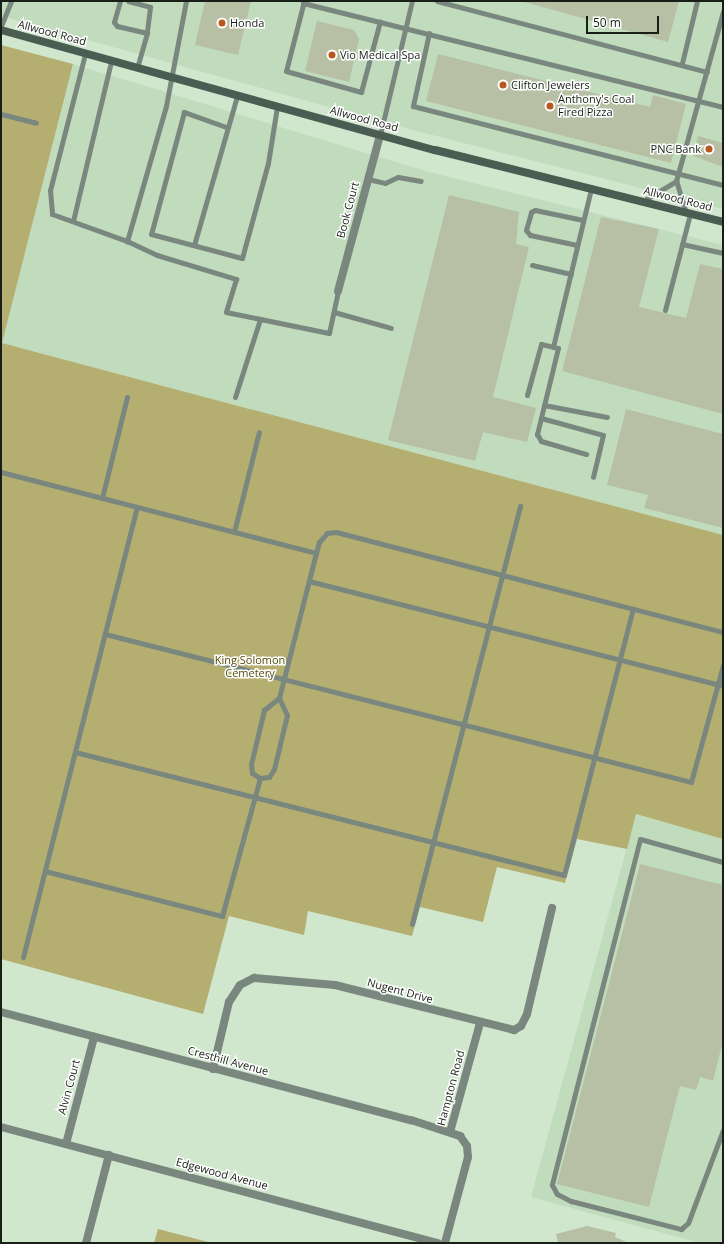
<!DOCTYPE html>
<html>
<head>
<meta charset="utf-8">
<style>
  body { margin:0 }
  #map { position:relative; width:724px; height:1244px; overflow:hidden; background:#d0e6cd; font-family:"Open Sans",sans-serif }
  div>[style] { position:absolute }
  .built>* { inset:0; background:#c1dcbd }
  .green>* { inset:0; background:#b4ae70 }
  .building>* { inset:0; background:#b7c0a4 }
  .lane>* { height:5px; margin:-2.5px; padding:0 2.5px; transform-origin:2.5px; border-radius:2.5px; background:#7a877f }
  .street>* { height:8px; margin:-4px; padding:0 4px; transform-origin:4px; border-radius:4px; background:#7a877f }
  .secondary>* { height:8px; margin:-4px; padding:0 4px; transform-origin:4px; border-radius:4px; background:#4b5d53 }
  .dots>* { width:11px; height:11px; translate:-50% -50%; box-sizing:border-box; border:2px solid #fff; border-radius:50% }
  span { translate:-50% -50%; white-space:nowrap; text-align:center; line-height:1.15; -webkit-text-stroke:3px #fff; paint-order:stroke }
  .poi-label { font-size:11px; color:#171f16 }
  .left { translate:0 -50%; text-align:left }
  .right { translate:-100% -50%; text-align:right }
  .street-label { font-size:11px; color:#171f16 }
  .park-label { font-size:11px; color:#524b0c }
  .frame { position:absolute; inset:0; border:2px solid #171f16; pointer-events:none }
  .scale { position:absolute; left:586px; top:16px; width:73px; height:18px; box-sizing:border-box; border:2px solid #171f16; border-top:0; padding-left:5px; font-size:12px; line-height:14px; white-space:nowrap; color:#171f16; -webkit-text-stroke:3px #fff; paint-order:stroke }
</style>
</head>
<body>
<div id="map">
  <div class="built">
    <div style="clip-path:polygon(1px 1px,723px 1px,723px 209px,401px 127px,1px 16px)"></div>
    <div style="clip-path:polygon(73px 64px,429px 172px,723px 245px,723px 535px,2px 343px)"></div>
    <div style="clip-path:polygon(636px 814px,723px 839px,723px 1243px,700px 1243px,531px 1197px)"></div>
  </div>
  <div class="green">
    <div style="clip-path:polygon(1px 45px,73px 64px,2px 343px,723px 535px,723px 839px,636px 814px,627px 849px,577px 839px,565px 883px,497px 867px,483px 922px,420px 907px,412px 936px,308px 911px,304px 935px,229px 916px,203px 1014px,1px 959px)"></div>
    <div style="clip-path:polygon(158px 1229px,212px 1243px,154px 1243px)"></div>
  </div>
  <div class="building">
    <div style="clip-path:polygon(205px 1px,251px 1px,238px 55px,195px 45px)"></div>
    <div style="clip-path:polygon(521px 1px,679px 1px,668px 42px)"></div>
    <div style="clip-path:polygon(317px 21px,354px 30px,359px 39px,349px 82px,305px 71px)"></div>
    <div style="clip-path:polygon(438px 54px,650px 107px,653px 95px,686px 104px,671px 163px,426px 101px)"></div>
    <div style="clip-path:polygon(698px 136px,723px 143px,723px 167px,693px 156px)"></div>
    <div style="clip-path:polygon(449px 195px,519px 212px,516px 244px,529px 247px,493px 397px,536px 408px,527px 442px,483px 432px,475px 461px,388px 440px)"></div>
    <div style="clip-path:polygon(601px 217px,659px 229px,639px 307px,686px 318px,700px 264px,723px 269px,723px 414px,562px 371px)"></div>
    <div style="clip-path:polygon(626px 409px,723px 434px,723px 528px,644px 508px,648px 495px,607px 485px)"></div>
    <div style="clip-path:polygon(640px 864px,723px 885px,723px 1041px,713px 1081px,700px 1077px,696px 1090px,680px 1086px,649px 1207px,557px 1184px)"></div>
    <div style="clip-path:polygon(587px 1226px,616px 1233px,615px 1237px,629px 1243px,558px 1243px,556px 1234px)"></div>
  </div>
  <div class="lane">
    <div style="left:120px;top:1px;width:22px;rotate:106deg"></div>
    <div style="left:114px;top:22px;width:5px;rotate:53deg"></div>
    <div style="left:117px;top:26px;width:31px;rotate:13deg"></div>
    <div style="left:147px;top:33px;width:36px;rotate:106deg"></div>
    <div style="left:128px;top:1px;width:23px;rotate:15deg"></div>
    <div style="left:150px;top:7px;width:26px;rotate:97deg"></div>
    <div style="left:186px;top:1px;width:107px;rotate:100.8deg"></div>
    <div style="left:166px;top:106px;width:141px;rotate:106.1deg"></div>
    <div style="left:127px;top:241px;width:33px;rotate:25deg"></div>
    <div style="left:157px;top:255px;width:83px;rotate:16.9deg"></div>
    <div style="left:236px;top:279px;width:34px;rotate:107deg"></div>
    <div style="left:226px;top:312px;width:105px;rotate:11.5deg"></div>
    <div style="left:329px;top:333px;width:43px;rotate:-77.9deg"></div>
    <div style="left:304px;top:1px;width:72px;rotate:104.4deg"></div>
    <div style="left:286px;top:71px;width:78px;rotate:15.6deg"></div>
    <div style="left:361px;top:92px;width:73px;rotate:-75deg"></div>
    <div style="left:437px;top:1px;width:279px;rotate:14.7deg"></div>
    <div style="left:303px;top:3px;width:433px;rotate:13.9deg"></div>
    <div style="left:1px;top:26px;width:27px;rotate:-68deg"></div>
    <div style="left:429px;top:33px;width:75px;rotate:102.4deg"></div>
    <div style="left:413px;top:106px;width:320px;rotate:14.3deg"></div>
    <div style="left:85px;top:54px;width:140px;rotate:104.4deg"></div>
    <div style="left:50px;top:190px;width:24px;rotate:85deg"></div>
    <div style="left:52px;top:214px;width:80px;rotate:19.8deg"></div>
    <div style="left:682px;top:63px;width:64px;rotate:-76.4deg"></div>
    <div style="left:1px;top:114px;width:36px;rotate:14deg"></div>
    <div style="left:226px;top:127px;width:45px;rotate:-160.3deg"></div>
    <div style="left:184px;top:112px;width:126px;rotate:105.1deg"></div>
    <div style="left:151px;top:234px;width:94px;rotate:14.8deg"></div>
    <div style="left:242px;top:258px;width:98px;rotate:-74.7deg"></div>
    <div style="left:268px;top:163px;width:57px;rotate:-80.9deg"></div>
    <div style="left:380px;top:135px;width:138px;rotate:-76.6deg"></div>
    <div style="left:368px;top:179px;width:17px;rotate:13deg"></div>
    <div style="left:385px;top:183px;width:14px;rotate:-25deg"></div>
    <div style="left:398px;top:177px;width:23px;rotate:10deg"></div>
    <div style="left:643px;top:201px;width:39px;rotate:-31deg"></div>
    <div style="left:686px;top:213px;width:34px;rotate:-107deg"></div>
    <div style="left:676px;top:181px;width:176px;rotate:-74.5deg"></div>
    <div style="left:73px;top:221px;width:164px;rotate:-76.6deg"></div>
    <div style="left:682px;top:244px;width:42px;rotate:12.4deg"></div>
    <div style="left:194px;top:245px;width:155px;rotate:-73.9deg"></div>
    <div style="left:577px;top:245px;width:48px;rotate:-168deg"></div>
    <div style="left:530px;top:235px;width:6px;rotate:-129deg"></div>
    <div style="left:526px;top:230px;width:19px;rotate:-74deg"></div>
    <div style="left:531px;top:212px;width:4px;rotate:-27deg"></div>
    <div style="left:535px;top:210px;width:49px;rotate:11.8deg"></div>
    <div style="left:532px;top:265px;width:40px;rotate:13deg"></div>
    <div style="left:665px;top:310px;width:99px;rotate:-75.4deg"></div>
    <div style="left:334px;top:312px;width:59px;rotate:15.7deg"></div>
    <div style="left:553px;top:347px;width:163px;rotate:-76.5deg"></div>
    <div style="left:527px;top:395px;width:53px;rotate:-74.6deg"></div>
    <div style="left:541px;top:344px;width:17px;rotate:13deg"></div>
    <div style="left:558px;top:348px;width:89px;rotate:103.7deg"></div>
    <div style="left:537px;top:434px;width:8px;rotate:60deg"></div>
    <div style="left:541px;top:441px;width:47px;rotate:16.1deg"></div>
    <div style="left:235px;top:397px;width:82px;rotate:-72.2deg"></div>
    <div style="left:544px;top:405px;width:64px;rotate:10.8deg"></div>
    <div style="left:541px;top:418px;width:64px;rotate:15.3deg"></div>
    <div style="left:603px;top:435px;width:43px;rotate:103.4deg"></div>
    <div style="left:1px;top:472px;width:325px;rotate:14.4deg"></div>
    <div style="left:316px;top:553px;width:11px;rotate:-75deg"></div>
    <div style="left:319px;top:542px;width:12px;rotate:-48deg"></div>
    <div style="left:327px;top:533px;width:9px;rotate:-6deg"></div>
    <div style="left:336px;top:532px;width:400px;rotate:14.5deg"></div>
    <div style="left:102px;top:498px;width:104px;rotate:-76.1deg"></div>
    <div style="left:234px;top:532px;width:103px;rotate:-76deg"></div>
    <div style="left:309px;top:581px;width:427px;rotate:14.2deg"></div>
    <div style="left:105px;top:634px;width:604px;rotate:14.17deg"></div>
    <div style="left:691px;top:782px;width:121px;rotate:-74.7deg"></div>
    <div style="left:279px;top:698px;width:19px;rotate:65deg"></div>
    <div style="left:287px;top:715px;width:56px;rotate:103.5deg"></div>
    <div style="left:274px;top:769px;width:9px;rotate:122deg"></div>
    <div style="left:269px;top:777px;width:9px;rotate:174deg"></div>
    <div style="left:260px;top:778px;width:9px;rotate:-148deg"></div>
    <div style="left:252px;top:773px;width:9px;rotate:-96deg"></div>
    <div style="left:251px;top:764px;width:56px;rotate:-76.5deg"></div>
    <div style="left:264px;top:710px;width:19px;rotate:-39deg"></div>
    <div style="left:279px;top:698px;width:150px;rotate:-75.7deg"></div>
    <div style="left:75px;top:752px;width:504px;rotate:14.12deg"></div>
    <div style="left:564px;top:875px;width:275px;rotate:-75.5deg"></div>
    <div style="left:723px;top:862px;width:86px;rotate:-164.5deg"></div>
    <div style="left:640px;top:839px;width:357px;rotate:104.3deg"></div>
    <div style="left:552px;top:1185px;width:10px;rotate:61deg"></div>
    <div style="left:557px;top:1194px;width:16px;rotate:27deg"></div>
    <div style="left:571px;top:1201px;width:114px;rotate:14.3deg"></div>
    <div style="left:681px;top:1229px;width:9px;rotate:-41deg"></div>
    <div style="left:688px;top:1223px;width:99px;rotate:-69.4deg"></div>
    <div style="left:45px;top:871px;width:183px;rotate:14.3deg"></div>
    <div style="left:222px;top:916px;width:143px;rotate:-74.6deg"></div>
    <div style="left:412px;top:924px;width:432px;rotate:-75.5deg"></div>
    <div style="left:23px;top:957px;width:464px;rotate:-75.8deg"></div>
  </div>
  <div class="street">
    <div style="left:338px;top:291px;width:162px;rotate:-74.9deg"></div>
    <div style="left:1px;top:1012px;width:424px;rotate:14.8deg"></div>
    <div style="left:411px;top:1120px;width:52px;rotate:18.1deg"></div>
    <div style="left:460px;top:1136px;width:12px;rotate:55deg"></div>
    <div style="left:467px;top:1146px;width:11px;rotate:85deg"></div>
    <div style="left:468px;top:1157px;width:89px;rotate:105deg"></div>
    <div style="left:213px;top:1069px;width:69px;rotate:-76.6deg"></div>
    <div style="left:229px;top:1002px;width:20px;rotate:-57deg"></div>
    <div style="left:240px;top:985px;width:16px;rotate:-27deg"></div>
    <div style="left:254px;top:978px;width:81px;rotate:4.9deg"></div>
    <div style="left:335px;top:985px;width:185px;rotate:14.1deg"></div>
    <div style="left:514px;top:1030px;width:8px;rotate:-30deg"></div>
    <div style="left:521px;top:1026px;width:13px;rotate:-63deg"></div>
    <div style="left:527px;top:1014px;width:109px;rotate:-76.7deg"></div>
    <div style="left:1px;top:1127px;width:452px;rotate:14.9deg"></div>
    <div style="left:450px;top:1132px;width:113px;rotate:-74.6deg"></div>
    <div style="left:66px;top:1144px;width:111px;rotate:-75.3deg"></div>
    <div style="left:86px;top:1243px;width:91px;rotate:-75.4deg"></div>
  </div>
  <div class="secondary">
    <div style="left:1px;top:30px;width:450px;rotate:15.5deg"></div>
    <div style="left:435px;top:150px;width:297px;rotate:14deg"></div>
  </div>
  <div class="dots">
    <div style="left:222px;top:23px;background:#ba561f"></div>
    <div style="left:332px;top:55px;background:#ba561f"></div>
    <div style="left:503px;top:85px;background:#ba561f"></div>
    <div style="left:550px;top:106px;background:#ba561f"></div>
    <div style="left:709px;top:149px;background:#ba561f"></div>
  </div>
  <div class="poi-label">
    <span class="left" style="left:230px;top:23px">Honda</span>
    <span class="left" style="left:340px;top:55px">Vio Medical Spa</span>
    <span class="left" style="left:511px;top:85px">Clifton Jewelers</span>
    <span class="left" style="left:558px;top:106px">Anthony's Coal<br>Fired Pizza</span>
    <span class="right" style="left:701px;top:149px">PNC Bank</span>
  </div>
  <div class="street-label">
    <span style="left:52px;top:33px;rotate:15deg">Allwood Road</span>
    <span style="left:364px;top:119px;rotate:15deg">Allwood Road</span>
    <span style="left:678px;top:199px;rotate:14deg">Allwood Road</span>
    <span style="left:348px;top:210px;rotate:-75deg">Book Court</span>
    <span style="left:400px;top:991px;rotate:15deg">Nugent Drive</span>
    <span style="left:228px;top:1061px;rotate:15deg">Cresthill Avenue</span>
    <span style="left:69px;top:1087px;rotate:-75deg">Alvin Court</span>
    <span style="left:451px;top:1088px;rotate:-75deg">Hampton Road</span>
    <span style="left:222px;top:1174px;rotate:15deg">Edgewood Avenue</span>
  </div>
  <div class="park-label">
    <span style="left:250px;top:667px">King Solomon<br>Cemetery</span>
  </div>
  <div class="frame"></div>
  <div class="scale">50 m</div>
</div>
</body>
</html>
